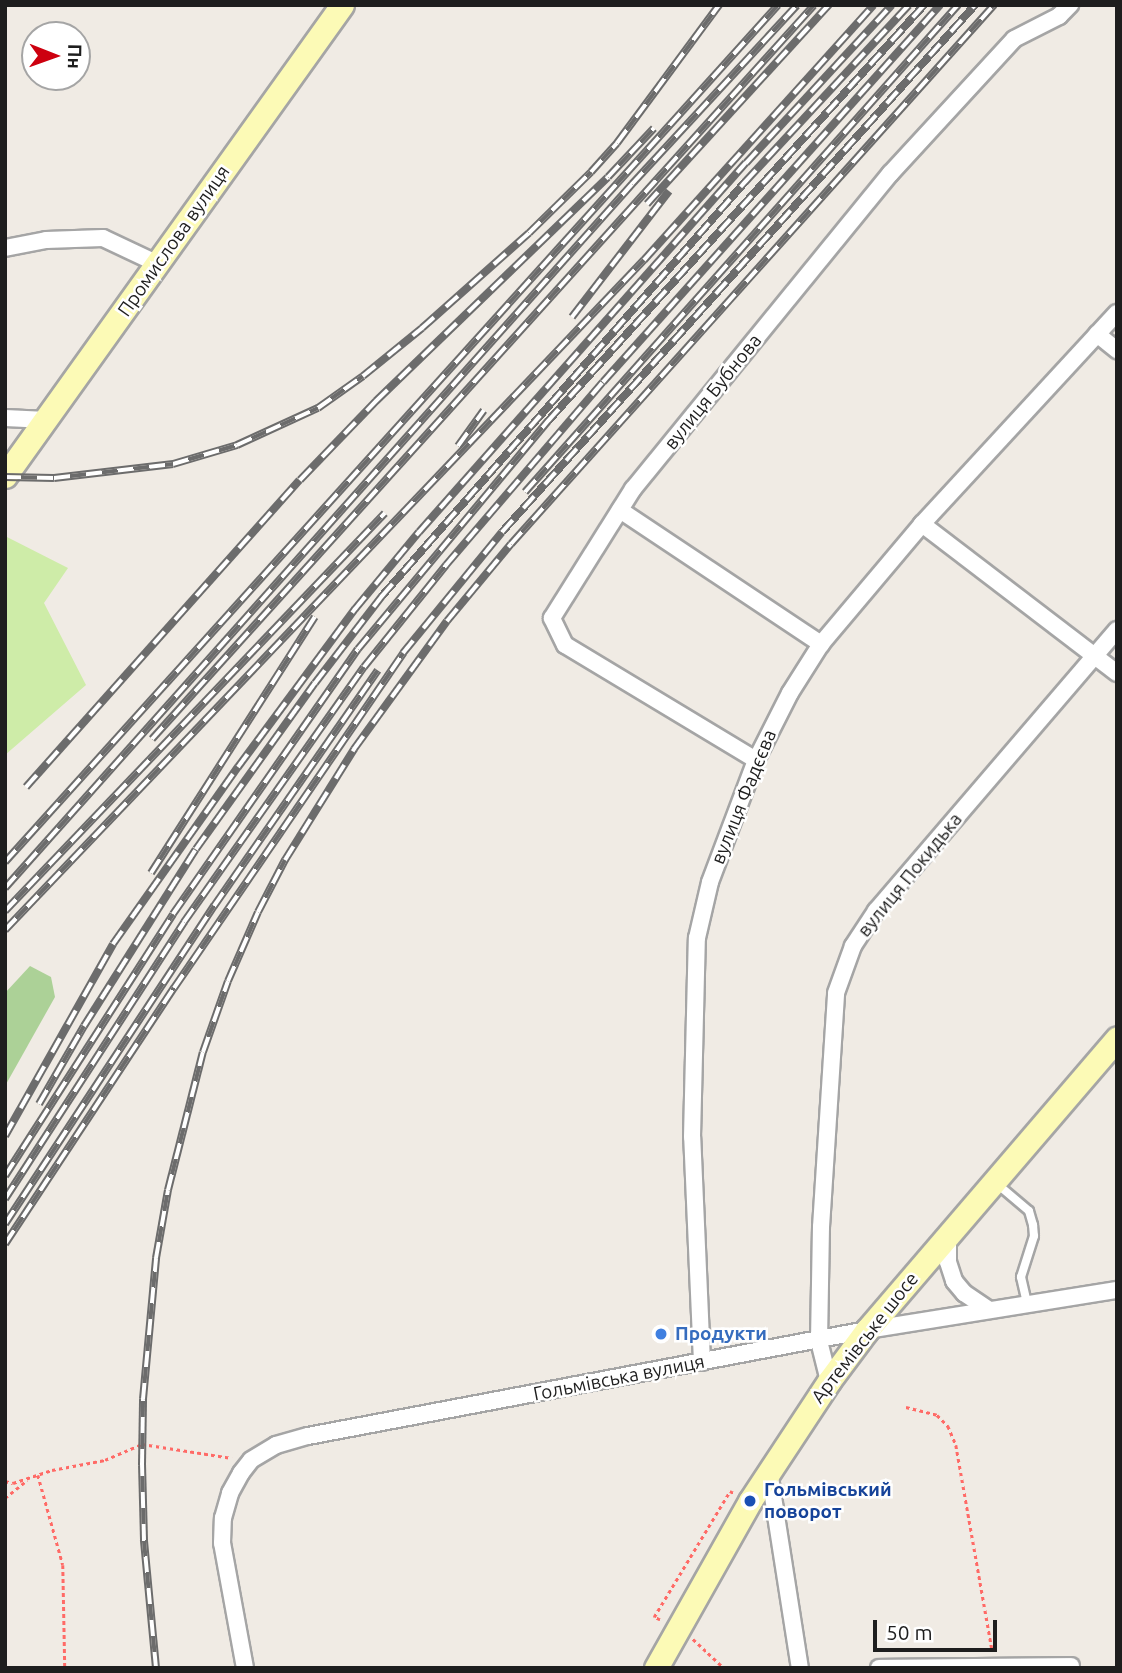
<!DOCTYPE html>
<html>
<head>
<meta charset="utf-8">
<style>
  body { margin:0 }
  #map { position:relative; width:1122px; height:1673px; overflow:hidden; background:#f0ebe4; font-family:Ubuntu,sans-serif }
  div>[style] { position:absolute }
  .grass>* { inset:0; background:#ceeca8 }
  .forest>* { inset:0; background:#acd197 }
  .path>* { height:2.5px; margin-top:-1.25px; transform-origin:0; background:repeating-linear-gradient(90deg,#ff6a66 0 3.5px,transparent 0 7px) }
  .roads { filter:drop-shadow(2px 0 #a5a5a5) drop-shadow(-2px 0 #a5a5a5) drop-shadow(0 2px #a5a5a5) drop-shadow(0 -2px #a5a5a5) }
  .lane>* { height:8px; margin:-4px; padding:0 4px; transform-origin:4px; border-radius:4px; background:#fff }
  .street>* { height:16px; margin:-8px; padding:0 8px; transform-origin:8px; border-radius:8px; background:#fff }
  .secondary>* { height:23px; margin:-11.5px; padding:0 11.5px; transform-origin:11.5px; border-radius:11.5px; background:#fcfab6 }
  .rail>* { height:8px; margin-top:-4px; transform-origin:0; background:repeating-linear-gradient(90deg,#fff 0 16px,#6c6c6c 0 32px); box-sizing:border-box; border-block:2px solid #6c6c6c }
  .dots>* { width:19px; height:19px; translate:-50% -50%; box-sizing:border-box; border:4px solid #fff; border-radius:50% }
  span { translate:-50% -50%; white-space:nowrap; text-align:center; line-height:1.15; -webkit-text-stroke:5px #fff; paint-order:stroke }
  .street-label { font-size:19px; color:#1e1e1e }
  .shop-label { font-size:19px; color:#366cbe; font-weight:700 }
  .left { translate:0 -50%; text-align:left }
  .transit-label { font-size:19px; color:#164399; font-weight:700 }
  .frame { position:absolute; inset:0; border:7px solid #1e1e1e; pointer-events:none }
  .north { position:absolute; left:21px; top:21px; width:70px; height:70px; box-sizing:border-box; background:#fff; border:2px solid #a5a5a5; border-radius:50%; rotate:91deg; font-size:19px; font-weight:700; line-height:28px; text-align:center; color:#1e1e1e }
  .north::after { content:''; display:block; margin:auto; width:24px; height:32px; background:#cd000f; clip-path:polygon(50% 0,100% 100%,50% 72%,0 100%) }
  .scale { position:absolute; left:873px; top:1620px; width:124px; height:32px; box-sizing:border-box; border:4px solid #1e1e1e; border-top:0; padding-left:9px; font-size:21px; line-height:24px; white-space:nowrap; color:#1e1e1e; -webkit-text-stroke:5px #fff; paint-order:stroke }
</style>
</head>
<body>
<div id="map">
  <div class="grass">
    <div style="clip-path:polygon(5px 536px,68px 568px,44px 603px,86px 685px,5px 755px)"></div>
  </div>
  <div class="forest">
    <div style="clip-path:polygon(30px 966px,51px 977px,55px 997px,5px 1086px,5px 993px)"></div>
  </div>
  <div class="path">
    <div style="left:906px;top:1407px;width:32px;rotate:14deg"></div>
    <div style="left:937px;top:1415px;width:16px;rotate:45deg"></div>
    <div style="left:948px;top:1426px;width:21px;rotate:67deg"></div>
    <div style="left:956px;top:1445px;width:208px;rotate:80deg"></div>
    <div style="left:38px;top:1475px;width:93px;rotate:74.5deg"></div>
    <div style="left:63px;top:1565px;width:103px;rotate:88.9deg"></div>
    <div style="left:5px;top:1481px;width:8px;rotate:14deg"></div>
    <div style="left:13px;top:1483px;width:41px;rotate:-18.4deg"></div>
    <div style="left:52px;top:1470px;width:54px;rotate:-10.7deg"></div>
    <div style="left:105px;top:1460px;width:40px;rotate:-23.4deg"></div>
    <div style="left:142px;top:1444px;width:91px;rotate:8.8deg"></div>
    <div style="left:5px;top:1498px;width:28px;rotate:-39deg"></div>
    <div style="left:660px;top:1620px;width:7px;rotate:-153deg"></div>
    <div style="left:654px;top:1617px;width:147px;rotate:-58.9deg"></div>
    <div style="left:730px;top:1491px;width:4px;rotate:27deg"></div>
    <div style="left:693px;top:1639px;width:42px;rotate:43.1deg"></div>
  </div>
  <div class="roads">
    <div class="lane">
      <div style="left:996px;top:1183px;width:43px;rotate:40.3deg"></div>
      <div style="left:1029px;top:1211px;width:15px;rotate:74deg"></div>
      <div style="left:1033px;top:1225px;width:11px;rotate:85deg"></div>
      <div style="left:1034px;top:1236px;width:43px;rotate:107.6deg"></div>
      <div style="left:1021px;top:1277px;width:28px;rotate:77deg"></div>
    </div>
    <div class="street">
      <div style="left:5px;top:248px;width:42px;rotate:-11deg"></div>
      <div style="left:46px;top:240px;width:57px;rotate:-2deg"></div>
      <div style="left:103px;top:238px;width:61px;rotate:25.3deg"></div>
      <div style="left:1097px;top:334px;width:26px;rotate:39deg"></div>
      <div style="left:5px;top:418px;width:42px;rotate:2.7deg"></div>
      <div style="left:620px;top:510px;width:242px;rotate:33.7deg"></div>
      <div style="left:922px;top:524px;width:245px;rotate:37.4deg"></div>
      <div style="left:756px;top:760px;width:223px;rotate:-148.9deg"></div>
      <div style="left:565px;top:645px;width:30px;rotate:-116deg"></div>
      <div style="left:552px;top:618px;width:152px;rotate:-57.9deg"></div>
      <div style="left:633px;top:489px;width:407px;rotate:-50.8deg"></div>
      <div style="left:890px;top:174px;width:183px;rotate:-47.4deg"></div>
      <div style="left:1014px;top:39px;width:51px;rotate:-27.1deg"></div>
      <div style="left:1059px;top:16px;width:16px;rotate:-45deg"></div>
      <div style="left:948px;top:1235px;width:27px;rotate:90deg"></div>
      <div style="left:948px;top:1262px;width:20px;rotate:72deg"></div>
      <div style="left:954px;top:1281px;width:16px;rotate:50deg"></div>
      <div style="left:964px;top:1293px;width:29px;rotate:34deg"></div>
      <div style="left:702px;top:1362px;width:225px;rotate:-92.5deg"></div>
      <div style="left:692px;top:1137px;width:199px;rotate:-88.6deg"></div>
      <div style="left:697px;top:938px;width:57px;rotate:-76.9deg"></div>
      <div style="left:710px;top:882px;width:130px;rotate:-69.3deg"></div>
      <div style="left:756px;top:760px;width:75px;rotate:-63.1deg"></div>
      <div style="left:790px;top:693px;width:58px;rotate:-57.7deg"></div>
      <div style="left:821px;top:644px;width:157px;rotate:-49.9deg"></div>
      <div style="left:922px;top:524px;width:287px;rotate:-47.3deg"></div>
      <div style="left:829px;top:1381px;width:41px;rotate:-104deg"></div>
      <div style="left:819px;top:1341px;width:114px;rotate:-89deg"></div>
      <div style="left:821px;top:1227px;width:234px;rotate:-86.3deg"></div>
      <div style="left:836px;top:993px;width:50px;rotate:-70.1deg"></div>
      <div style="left:853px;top:946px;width:42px;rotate:-56.7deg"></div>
      <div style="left:876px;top:911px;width:370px;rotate:-49.4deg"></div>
      <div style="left:769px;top:1471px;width:199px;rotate:81.1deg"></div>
      <div style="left:245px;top:1668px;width:127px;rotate:-100.4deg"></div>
      <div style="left:222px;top:1543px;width:25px;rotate:-88deg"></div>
      <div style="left:223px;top:1518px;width:26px;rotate:-74deg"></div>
      <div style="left:230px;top:1493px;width:23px;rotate:-61deg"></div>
      <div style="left:241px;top:1473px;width:16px;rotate:-52deg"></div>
      <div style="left:251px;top:1460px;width:29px;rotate:-31deg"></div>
      <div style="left:276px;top:1445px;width:33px;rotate:-16deg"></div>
      <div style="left:308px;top:1436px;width:569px;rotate:-10.74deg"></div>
      <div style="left:867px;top:1330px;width:253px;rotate:-9.1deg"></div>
      <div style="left:879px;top:1668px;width:192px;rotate:-0.6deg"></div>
    </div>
    <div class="secondary">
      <div style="left:5px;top:476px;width:579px;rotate:-54.42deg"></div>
      <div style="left:656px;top:1668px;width:192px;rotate:-60.6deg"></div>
      <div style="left:750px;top:1501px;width:144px;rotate:-56.6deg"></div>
      <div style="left:829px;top:1381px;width:64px;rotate:-53.3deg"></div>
      <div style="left:867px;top:1330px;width:384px;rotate:-49.4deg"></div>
    </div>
  </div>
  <div class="rail">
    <div style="left:647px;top:204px;width:270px;rotate:-47.6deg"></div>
    <div style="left:572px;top:317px;width:159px;rotate:-52.4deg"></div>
    <div style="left:458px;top:446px;width:44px;rotate:-54.2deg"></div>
    <div style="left:5px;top:477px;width:49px;rotate:1.2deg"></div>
    <div style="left:54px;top:478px;width:120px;rotate:-6.7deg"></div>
    <div style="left:173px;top:464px;width:67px;rotate:-16.5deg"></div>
    <div style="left:237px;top:445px;width:89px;rotate:-24.6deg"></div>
    <div style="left:318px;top:408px;width:55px;rotate:-35.4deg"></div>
    <div style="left:363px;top:376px;width:76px;rotate:-39.1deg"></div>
    <div style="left:422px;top:328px;width:143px;rotate:-41.6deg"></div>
    <div style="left:529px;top:233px;width:87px;rotate:-44.5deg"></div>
    <div style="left:591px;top:172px;width:39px;rotate:-48deg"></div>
    <div style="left:617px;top:143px;width:172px;rotate:-53.5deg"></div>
    <div style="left:525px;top:492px;width:652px;rotate:-48.36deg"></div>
    <div style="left:152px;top:739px;width:988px;rotate:-47.95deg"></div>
    <div style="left:26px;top:787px;width:411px;rotate:-48.3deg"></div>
    <div style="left:300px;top:480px;width:110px;rotate:-46.1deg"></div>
    <div style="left:376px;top:401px;width:322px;rotate:-44deg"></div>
    <div style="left:608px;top:177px;width:67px;rotate:-46.8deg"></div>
    <div style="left:5px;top:862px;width:1154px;rotate:-47.95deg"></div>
    <div style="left:151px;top:873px;width:304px;rotate:-57.4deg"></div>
    <div style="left:5px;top:888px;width:943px;rotate:-48.31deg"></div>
    <div style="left:632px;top:184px;width:243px;rotate:-47.3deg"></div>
    <div style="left:5px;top:911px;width:550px;rotate:-46.33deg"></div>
    <div style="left:5px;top:930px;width:926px;rotate:-46.36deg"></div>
    <div style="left:644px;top:260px;width:343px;rotate:-48deg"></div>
    <div style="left:39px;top:1104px;width:90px;rotate:-60deg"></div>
    <div style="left:84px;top:1026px;width:209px;rotate:-57.7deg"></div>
    <div style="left:196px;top:849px;width:204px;rotate:-54.4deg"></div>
    <div style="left:315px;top:683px;width:110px;rotate:-52.4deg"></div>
    <div style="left:382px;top:596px;width:551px;rotate:-48.76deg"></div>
    <div style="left:745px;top:182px;width:241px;rotate:-47.2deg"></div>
    <div style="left:5px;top:1136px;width:220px;rotate:-60.6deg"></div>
    <div style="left:113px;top:944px;width:217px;rotate:-54.8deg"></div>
    <div style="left:238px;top:767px;width:197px;rotate:-53.5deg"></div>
    <div style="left:355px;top:609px;width:100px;rotate:-50.3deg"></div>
    <div style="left:419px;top:532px;width:493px;rotate:-48.5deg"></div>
    <div style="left:746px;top:163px;width:215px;rotate:-47.3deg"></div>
    <div style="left:5px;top:1176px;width:311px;rotate:-57.3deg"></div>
    <div style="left:173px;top:914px;width:323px;rotate:-55.1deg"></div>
    <div style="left:358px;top:649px;width:297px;rotate:-50.2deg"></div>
    <div style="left:548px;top:421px;width:561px;rotate:-47.89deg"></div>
    <div style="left:5px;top:1199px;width:330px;rotate:-57.1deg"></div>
    <div style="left:184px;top:922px;width:312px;rotate:-54.8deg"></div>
    <div style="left:364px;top:667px;width:131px;rotate:-51.2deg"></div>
    <div style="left:446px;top:565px;width:241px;rotate:-49.4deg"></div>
    <div style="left:603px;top:382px;width:506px;rotate:-48.21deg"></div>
    <div style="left:5px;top:1224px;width:381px;rotate:-56.7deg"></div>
    <div style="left:214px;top:906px;width:287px;rotate:-55.2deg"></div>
    <div style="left:5px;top:1244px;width:307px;rotate:-56.6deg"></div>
    <div style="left:174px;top:988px;width:406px;rotate:-55.6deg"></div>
    <div style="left:403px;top:653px;width:156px;rotate:-50.7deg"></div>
    <div style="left:502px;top:532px;width:708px;rotate:-48.09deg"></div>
    <div style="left:156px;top:1668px;width:129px;rotate:-95.4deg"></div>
    <div style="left:144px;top:1540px;width:75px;rotate:-91.5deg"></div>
    <div style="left:142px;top:1465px;width:66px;rotate:-89.1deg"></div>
    <div style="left:143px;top:1399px;width:142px;rotate:-84.7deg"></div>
    <div style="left:156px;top:1258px;width:69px;rotate:-80deg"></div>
    <div style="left:168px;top:1190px;width:142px;rotate:-75.8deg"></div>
    <div style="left:203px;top:1052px;width:75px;rotate:-70.6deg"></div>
    <div style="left:228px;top:981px;width:75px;rotate:-66.5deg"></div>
    <div style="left:258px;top:912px;width:59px;rotate:-62.6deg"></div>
    <div style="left:285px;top:860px;width:131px;rotate:-58.1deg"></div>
    <div style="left:354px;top:749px;width:158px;rotate:-54deg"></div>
    <div style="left:447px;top:621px;width:100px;rotate:-50.3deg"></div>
    <div style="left:511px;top:544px;width:724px;rotate:-48.14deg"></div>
  </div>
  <div class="dots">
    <div style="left:661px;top:1334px;background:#3f7fe0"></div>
    <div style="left:750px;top:1501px;background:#1a4fb4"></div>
  </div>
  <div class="street-label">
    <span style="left:174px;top:241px;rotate:-55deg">Промислова вулиця</span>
    <span style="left:713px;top:392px;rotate:-51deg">вулиця Бубнова</span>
    <span style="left:744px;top:797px;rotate:-68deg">вулиця Фадєєва</span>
    <span style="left:910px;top:875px;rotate:-51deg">вулиця Покидька</span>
    <span style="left:865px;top:1338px;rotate:-52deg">Артемівське шосе</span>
    <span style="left:619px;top:1378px;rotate:-11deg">Гольмівська вулиця</span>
  </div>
  <div class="shop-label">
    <span class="left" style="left:675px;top:1334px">Продукти</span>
  </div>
  <div class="transit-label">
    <span class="left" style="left:764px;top:1501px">Гольмівський<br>поворот</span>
  </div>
  <div class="frame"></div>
  <div class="north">Пн</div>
  <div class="scale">50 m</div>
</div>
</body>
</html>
